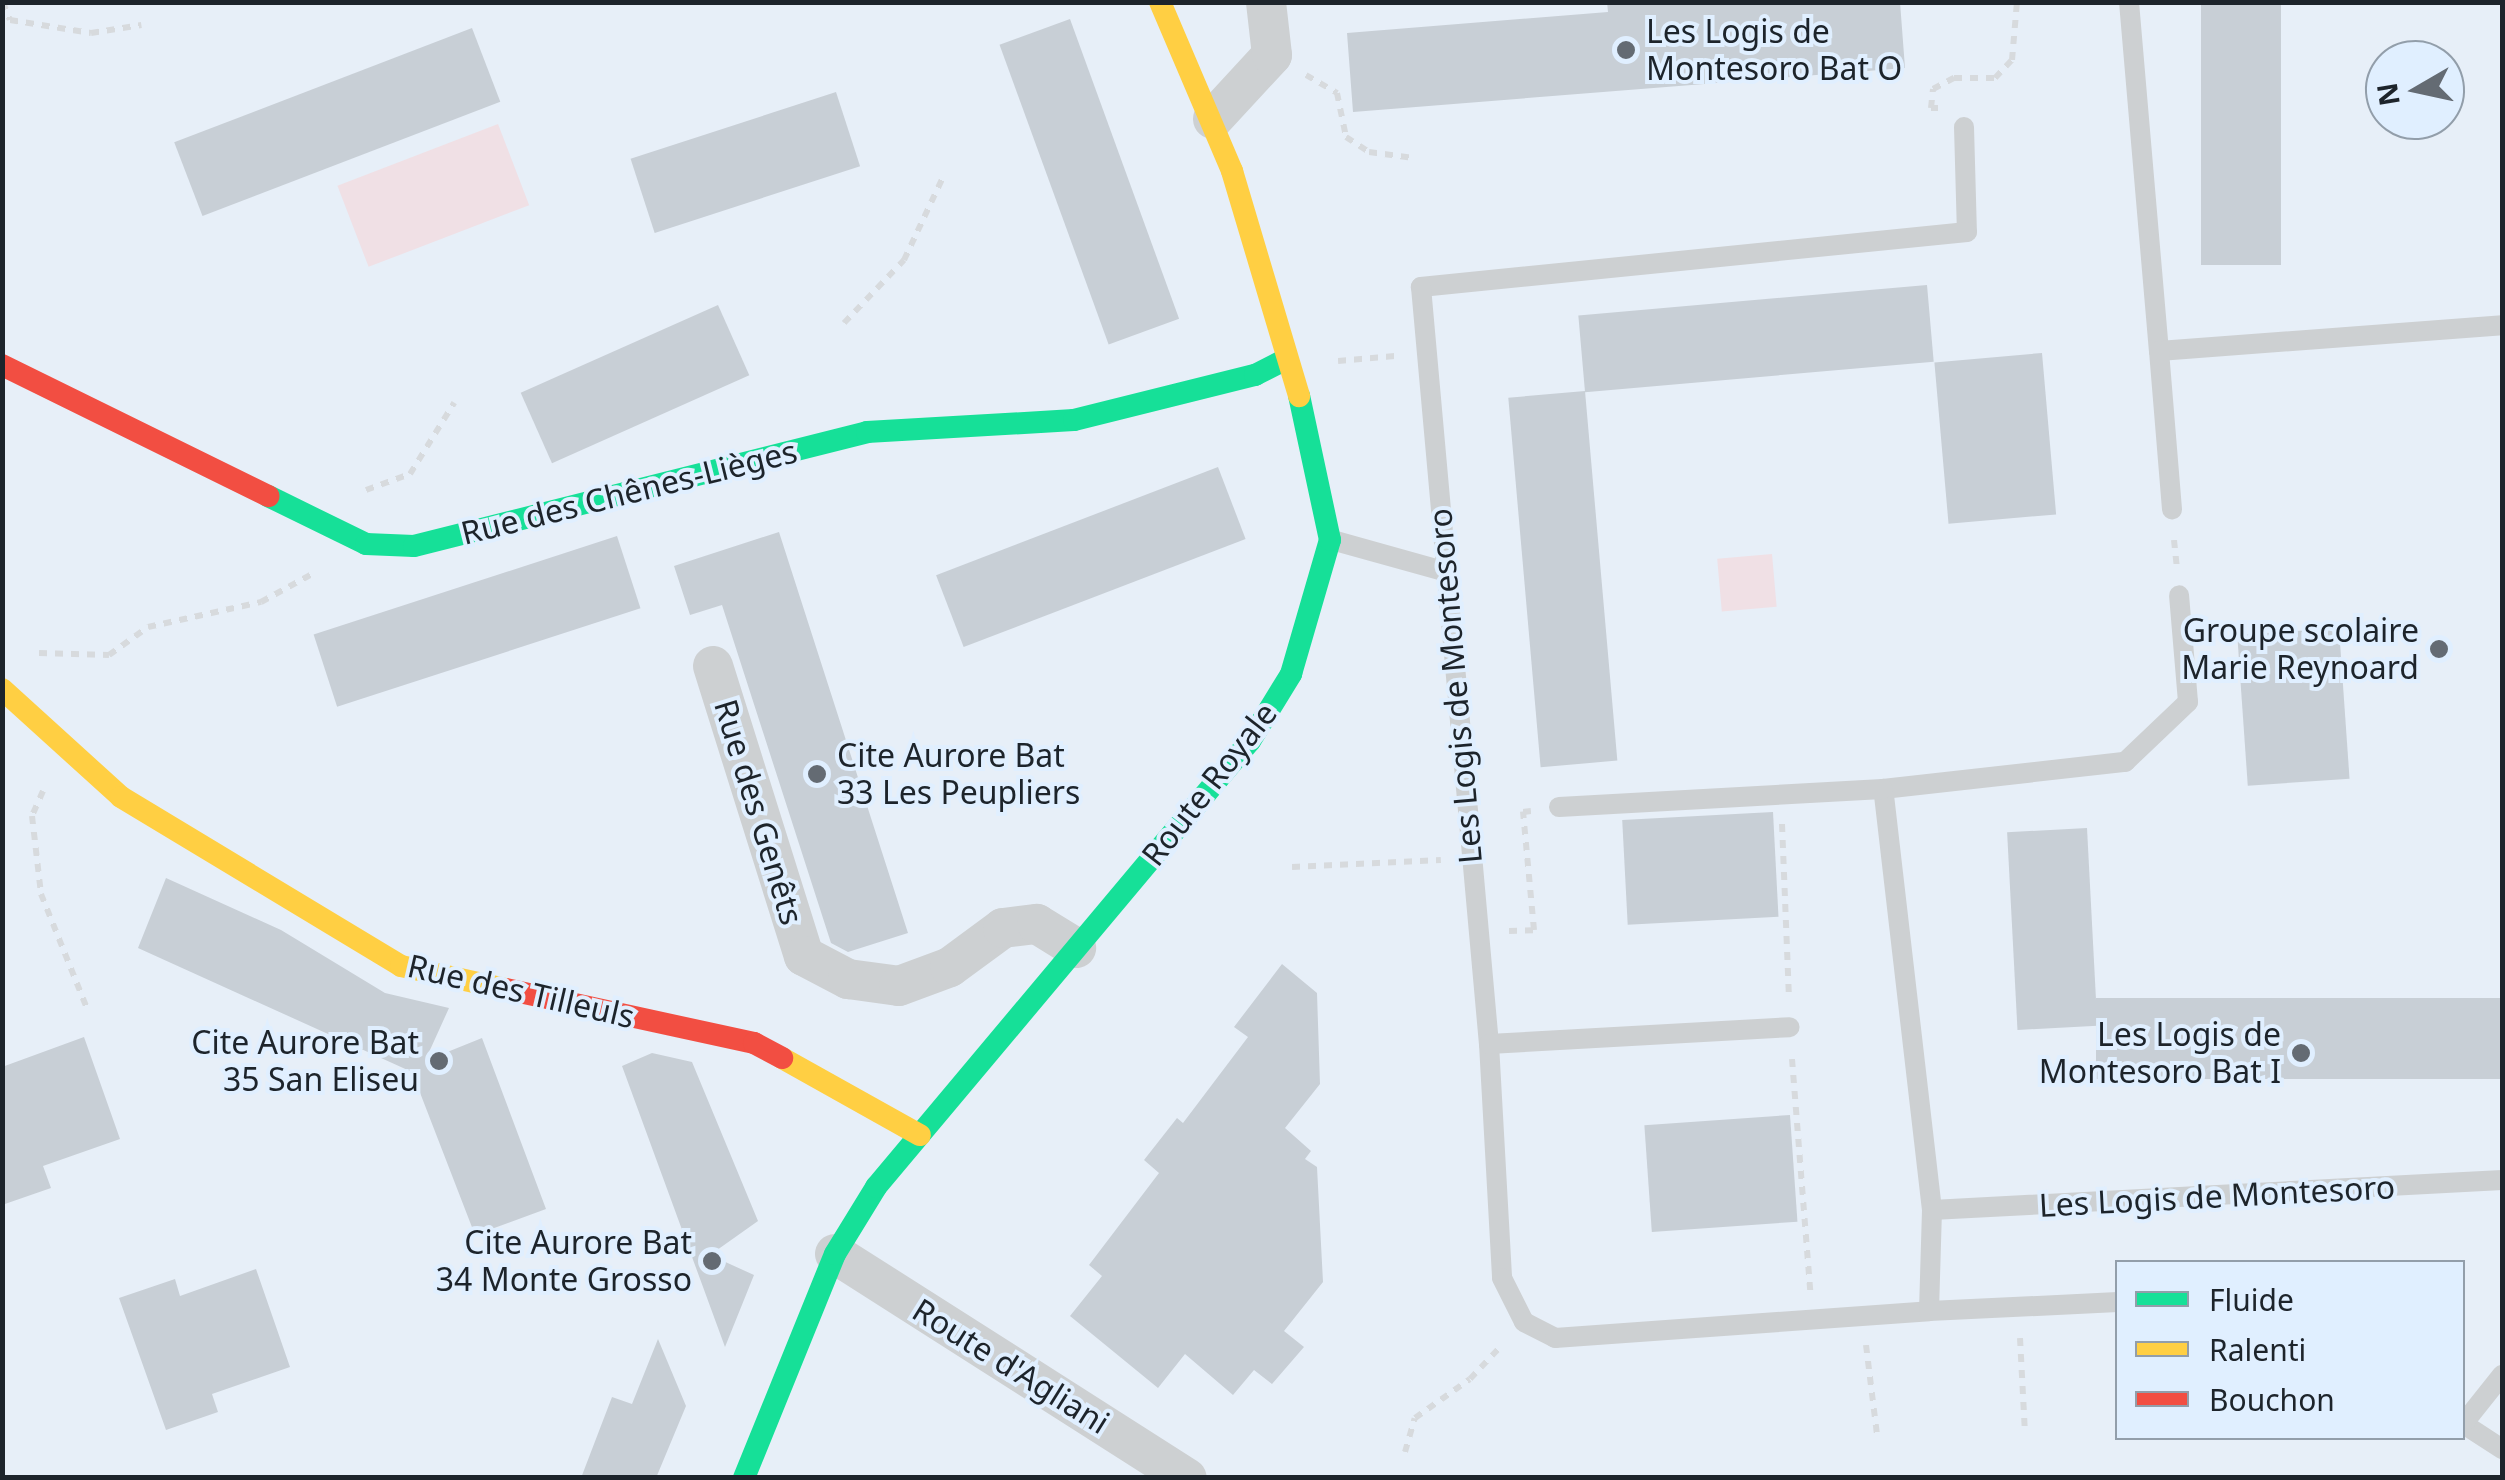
<!DOCTYPE html>
<html>
<head>
<meta charset="utf-8">
<style>
  body { margin:0 }
  #map { position:relative; width:2505px; height:1480px; overflow:hidden; background:#e7eff8; font-family:"Noto Sans",sans-serif }
  div>[style] { position:absolute }
  .green>* { inset:0; background:#f0e0e5; transform-origin:0 0 }
  .building>* { inset:0; background:#c8cfd6; transform-origin:0 0 }
  .path>* { height:6px; margin-top:-3px; transform-origin:0; background:repeating-linear-gradient(90deg,#d7dadd 0 8px,transparent 0 16px) }
  .lane>* { height:20px; margin:-10px; padding:0 10px; transform-origin:10px; border-radius:10px; background:#cdd0d2 }
  .street>* { height:40px; margin:-20px; padding:0 20px; transform-origin:20px; border-radius:20px; background:#cdd0d2 }
  .fast>* { height:22px; margin:-11px; padding:0 11px; transform-origin:11px; border-radius:11px; background:#16e098 }
  .slow>* { height:22px; margin:-11px; padding:0 11px; transform-origin:11px; border-radius:11px; background:#ffcf43 }
  .jam>* { height:22px; margin:-11px; padding:0 11px; transform-origin:11px; border-radius:11px; background:#f24e42 }
  .dots>* { width:28px; height:28px; translate:-50% -50%; box-sizing:border-box; border:5px solid #e0efff; border-radius:50% }
  span { translate:-50% -50%; white-space:nowrap; text-align:center; line-height:1.15; -webkit-text-stroke:8px #e0efff; paint-order:stroke }
  .poi-label { font-size:32px; color:#1d242b }
  .left { translate:0 -50%; text-align:left }
  .right { translate:-100% -50%; text-align:right }
  .street-label { font-size:32px; color:#1d242b }
  .frame { position:absolute; inset:0; border:5px solid #1d242b; pointer-events:none }
  .legend { position:absolute; left:2115px; top:1260px; width:350px; height:180px; box-sizing:border-box; background:#e0efff; border:2px solid #929eaa; margin:0; padding:12px 18px; list-style:none; font-size:30px; color:#1d242b }
  .legend li { display:flex; align-items:center; gap:20px; height:50px }
  .legend b { width:50px; border:2px solid #929eaa }
  .north { position:absolute; left:2365px; top:40px; width:100px; height:100px; box-sizing:border-box; background:#e0efff; border:2px solid #929eaa; border-radius:50%; rotate:261deg; font-size:28px; font-weight:700; line-height:40px; text-align:center; color:#1d242b }
  .north::after { content:''; display:block; margin:auto; width:35px; height:45px; background:#646b73; clip-path:polygon(50% 0,100% 100%,50% 72%,0 100%) }
</style>
</head>
<body>
<div id="map">
  <div class="green">
    <div style="left:498px;top:124px;width:87px;height:172px;rotate:69deg"></div>
    <div style="left:1772px;top:554px;width:53px;height:55px;rotate:85deg"></div>
  </div>
  <div class="building">
    <div style="clip-path:polygon(1607px 2px,1900px 2px,1905px 68px,1353px 112px,1347px 33px,1608px 12px)"></div>
    <div style="left:2201px;top:2px;width:80px;height:263px"></div>
    <div style="left:1070px;top:19px;width:319px;height:75px;rotate:70deg"></div>
    <div style="left:472px;top:28px;width:79px;height:319px;rotate:69deg"></div>
    <div style="left:836px;top:92px;width:78px;height:216px;rotate:72deg"></div>
    <div style="left:1927px;top:285px;width:77px;height:350px;rotate:85deg"></div>
    <div style="left:718px;top:305px;width:77px;height:216px;rotate:66deg"></div>
    <div style="left:2042px;top:353px;width:162px;height:108px;rotate:85deg"></div>
    <div style="left:1585px;top:391px;width:371px;height:77px;rotate:85deg"></div>
    <div style="left:1218px;top:467px;width:77px;height:302px;rotate:69deg"></div>
    <div style="clip-path:polygon(779px 532px,908px 933px,848px 952px,831px 943px,722px 605px,690px 615px,674px 566px)"></div>
    <div style="left:617px;top:536px;width:76px;height:319px;rotate:72deg"></div>
    <div style="left:2339px;top:628px;width:151px;height:102px;rotate:86deg"></div>
    <div style="left:1773px;top:812px;width:105px;height:151px;rotate:87deg"></div>
    <div style="left:2087px;top:828px;width:198px;height:80px;rotate:87deg"></div>
    <div style="clip-path:polygon(166px 878px,281px 930px,385px 993px,449px 1008px,425px 1061px,482px 1038px,546px 1209px,475px 1235px,412px 1072px,138px 948px)"></div>
    <div style="clip-path:polygon(1282px 964px,1317px 993px,1320px 1084px,1285px 1128px,1311px 1151px,1305px 1159px,1317px 1167px,1323px 1282px,1284px 1331px,1304px 1347px,1272px 1384px,1254px 1370px,1233px 1395px,1185px 1354px,1158px 1388px,1070px 1316px,1102px 1276px,1089px 1265px,1159px 1173px,1144px 1160px,1177px 1118px,1183px 1123px,1248px 1037px,1234px 1027px)"></div>
    <div style="left:2502px;top:998px;width:81px;height:406px;rotate:90deg"></div>
    <div style="clip-path:polygon(84px 1037px,120px 1139px,43px 1166px,51px 1188px,2px 1205px,2px 1067px)"></div>
    <div style="clip-path:polygon(652px 1053px,692px 1062px,758px 1221px,710px 1255px,754px 1275px,725px 1347px,622px 1066px)"></div>
    <div style="left:1790px;top:1115px;width:107px;height:146px;rotate:86deg"></div>
    <div style="clip-path:polygon(256px 1269px,290px 1367px,212px 1394px,218px 1412px,166px 1430px,119px 1298px,175px 1279px,180px 1296px)"></div>
    <div style="clip-path:polygon(658px 1339px,686px 1406px,656px 1478px,581px 1478px,612px 1397px,632px 1404px)"></div>
  </div>
  <div class="path">
    <div style="left:3px;top:2px;width:19px;rotate:69deg"></div>
    <div style="left:10px;top:20px;width:82px;rotate:9.1deg"></div>
    <div style="left:91px;top:33px;width:51px;rotate:-9.1deg"></div>
    <div style="left:1306px;top:75px;width:36px;rotate:30deg"></div>
    <div style="left:1337px;top:93px;width:45px;rotate:78.4deg"></div>
    <div style="left:1346px;top:137px;width:27px;rotate:33deg"></div>
    <div style="left:1369px;top:152px;width:45px;rotate:7.6deg"></div>
    <div style="left:1938px;top:108px;width:7px;rotate:180deg"></div>
    <div style="left:1931px;top:108px;width:19px;rotate:-84deg"></div>
    <div style="left:1933px;top:89px;width:24px;rotate:-28deg"></div>
    <div style="left:1954px;top:78px;width:41px"></div>
    <div style="left:1995px;top:78px;width:25px;rotate:-47deg"></div>
    <div style="left:2012px;top:60px;width:58px;rotate:-85.1deg"></div>
    <div style="left:844px;top:323px;width:87px;rotate:-46.4deg"></div>
    <div style="left:904px;top:260px;width:94px;rotate:-64.8deg"></div>
    <div style="left:1338px;top:361px;width:57px;rotate:-5deg"></div>
    <div style="left:366px;top:490px;width:47px;rotate:-20deg"></div>
    <div style="left:410px;top:474px;width:84px;rotate:-58.2deg"></div>
    <div style="left:2174px;top:540px;width:27px;rotate:84deg"></div>
    <div style="left:39px;top:653px;width:70px;rotate:1.6deg"></div>
    <div style="left:109px;top:655px;width:48px;rotate:-35.7deg"></div>
    <div style="left:148px;top:627px;width:116px;rotate:-12.5deg"></div>
    <div style="left:261px;top:602px;width:58px;rotate:-28.8deg"></div>
    <div style="left:43px;top:791px;width:27px;rotate:114deg"></div>
    <div style="left:32px;top:816px;width:79px;rotate:83.4deg"></div>
    <div style="left:41px;top:894px;width:126px;rotate:68.1deg"></div>
    <div style="left:1782px;top:824px;width:172px;rotate:87.7deg"></div>
    <div style="left:1292px;top:867px;width:149px;rotate:-2.7deg"></div>
    <div style="left:1509px;top:931px;width:25px;rotate:-2deg"></div>
    <div style="left:1534px;top:930px;width:119px;rotate:-95.3deg"></div>
    <div style="left:1523px;top:812px;width:8px;rotate:-7deg"></div>
    <div style="left:1792px;top:1059px;width:232px;rotate:85.5deg"></div>
    <div style="left:2020px;top:1338px;width:94px;rotate:87deg"></div>
    <div style="left:1866px;top:1345px;width:90px;rotate:83deg"></div>
    <div style="left:1405px;top:1452px;width:35px;rotate:-74deg"></div>
    <div style="left:1415px;top:1418px;width:67px;rotate:-35.3deg"></div>
    <div style="left:1470px;top:1379px;width:47px;rotate:-46.7deg"></div>
  </div>
  <div class="lane">
    <div style="left:2129px;top:2px;width:350px;rotate:85.1deg"></div>
    <div style="left:2159px;top:351px;width:344px;rotate:-4.3deg"></div>
    <div style="left:1964px;top:127px;width:105px;rotate:88.4deg"></div>
    <div style="left:1967px;top:232px;width:549px;rotate:174.25deg"></div>
    <div style="left:1421px;top:287px;width:760px;rotate:84.87deg"></div>
    <div style="left:1489px;top:1044px;width:234px;rotate:86.8deg"></div>
    <div style="left:1502px;top:1278px;width:49px;rotate:63.4deg"></div>
    <div style="left:1524px;top:1322px;width:35px;rotate:27deg"></div>
    <div style="left:1555px;top:1338px;width:375px;rotate:-4.1deg"></div>
    <div style="left:1929px;top:1311px;width:101px;rotate:-88.3deg"></div>
    <div style="left:1932px;top:1210px;width:424px;rotate:-96.6deg"></div>
    <div style="left:1883px;top:789px;width:244px;rotate:-6.4deg"></div>
    <div style="left:2125px;top:762px;width:87px;rotate:-43.6deg"></div>
    <div style="left:2188px;top:702px;width:107px;rotate:-94.8deg"></div>
    <div style="left:2159px;top:351px;width:159px;rotate:85.3deg"></div>
    <div style="left:1332px;top:540px;width:115px;rotate:15.6deg"></div>
    <div style="left:1559px;top:807px;width:324px;rotate:-3.2deg"></div>
    <div style="left:1489px;top:1044px;width:301px;rotate:-3.2deg"></div>
    <div style="left:1932px;top:1210px;width:571px;rotate:-3.01deg"></div>
    <div style="left:1929px;top:1311px;width:189px;rotate:-2.7deg"></div>
    <div style="left:2462px;top:1423px;width:48px;rotate:33deg"></div>
    <div style="left:2463px;top:1424px;width:63px;rotate:-51.5deg"></div>
  </div>
  <div class="street">
    <div style="left:1213px;top:119px;width:87px;rotate:-47.3deg"></div>
    <div style="left:1272px;top:55px;width:53px;rotate:-96.5deg"></div>
    <div style="left:713px;top:666px;width:304px;rotate:72.6deg"></div>
    <div style="left:804px;top:956px;width:50px;rotate:27.6deg"></div>
    <div style="left:848px;top:979px;width:51px;rotate:7.8deg"></div>
    <div style="left:899px;top:986px;width:54px;rotate:-20.4deg"></div>
    <div style="left:950px;top:967px;width:66px;rotate:-36.3deg"></div>
    <div style="left:1003px;top:928px;width:34px;rotate:-7deg"></div>
    <div style="left:1037px;top:924px;width:46px;rotate:31.6deg"></div>
    <div style="left:835px;top:1254px;width:417px;rotate:32.5deg"></div>
  </div>
  <div class="fast">
    <div style="left:268px;top:496px;width:109px;rotate:26.1deg"></div>
    <div style="left:366px;top:544px;width:48px;rotate:2.4deg"></div>
    <div style="left:414px;top:546px;width:467px;rotate:-14.1deg"></div>
    <div style="left:867px;top:432px;width:207px;rotate:-3.3deg"></div>
    <div style="left:1074px;top:420px;width:187px;rotate:-14deg"></div>
    <div style="left:1255px;top:375px;width:36px;rotate:-27deg"></div>
    <div style="left:744px;top:1478px;width:242px;rotate:-67.9deg"></div>
    <div style="left:835px;top:1254px;width:79px;rotate:-58.5deg"></div>
    <div style="left:876px;top:1187px;width:582px;rotate:-50.02deg"></div>
    <div style="left:1250px;top:741px;width:79px;rotate:-58.5deg"></div>
    <div style="left:1291px;top:674px;width:140px;rotate:-73.8deg"></div>
    <div style="left:1330px;top:540px;width:147px;rotate:-102.1deg"></div>
  </div>
  <div class="slow">
    <div style="left:1160px;top:2px;width:184px;rotate:66.9deg"></div>
    <div style="left:1232px;top:171px;width:235px;rotate:73.4deg"></div>
    <div style="left:2px;top:689px;width:161px;rotate:42.2deg"></div>
    <div style="left:121px;top:797px;width:327px;rotate:31.1deg"></div>
    <div style="left:401px;top:966px;width:107px;rotate:12.4deg"></div>
    <div style="left:782px;top:1058px;width:158px;rotate:29.2deg"></div>
  </div>
  <div class="jam">
    <div style="left:2px;top:365px;width:297px;rotate:26.2deg"></div>
    <div style="left:506px;top:989px;width:254px;rotate:12.3deg"></div>
    <div style="left:754px;top:1043px;width:32px;rotate:28deg"></div>
  </div>
  <div class="dots">
    <div style="left:1626px;top:50px;background:#646b73"></div>
    <div style="left:2439px;top:649px;background:#646b73"></div>
    <div style="left:817px;top:774px;background:#646b73"></div>
    <div style="left:2301px;top:1053px;background:#646b73"></div>
    <div style="left:439px;top:1061px;background:#646b73"></div>
    <div style="left:712px;top:1261px;background:#646b73"></div>
  </div>
  <div class="poi-label">
    <span class="left" style="left:1646px;top:50px">Les Logis de<br>Montesoro Bat O</span>
    <span class="right" style="left:2419px;top:649px">Groupe scolaire<br>Marie Reynoard</span>
    <span class="left" style="left:837px;top:774px">Cite Aurore Bat<br>33 Les Peupliers</span>
    <span class="right" style="left:2281px;top:1053px">Les Logis de<br>Montesoro Bat I</span>
    <span class="right" style="left:419px;top:1061px">Cite Aurore Bat<br>35 San Eliseu</span>
    <span class="right" style="left:692px;top:1261px">Cite Aurore Bat<br>34 Monte Grosso</span>
  </div>
  <div class="street-label">
    <span style="left:629px;top:492px;rotate:-14deg">Rue des Chênes-Lièges</span>
    <span style="left:1455px;top:686px;rotate:-95deg">Les Logis de Montesoro</span>
    <span style="left:1209px;top:784px;rotate:-52deg">Route Royale</span>
    <span style="left:759px;top:812px;rotate:73deg">Rue des Genêts</span>
    <span style="left:521px;top:991px;rotate:13deg">Rue des Tilleuls</span>
    <span style="left:2217px;top:1196px;rotate:-3deg">Les Logis de Montesoro</span>
    <span style="left:1011px;top:1366px;rotate:32deg">Route d'Agliani</span>
  </div>
  <div class="frame"></div>
  <ul class="legend">
  <li><b style="height:12px;background:#16e098"></b>Fluide</li>
  <li><b style="height:12px;background:#ffcf43"></b>Ralenti</li>
  <li><b style="height:12px;background:#f24e42"></b>Bouchon</li>
  </ul>
  <div class="north">N</div>
</div>
</body>
</html>
